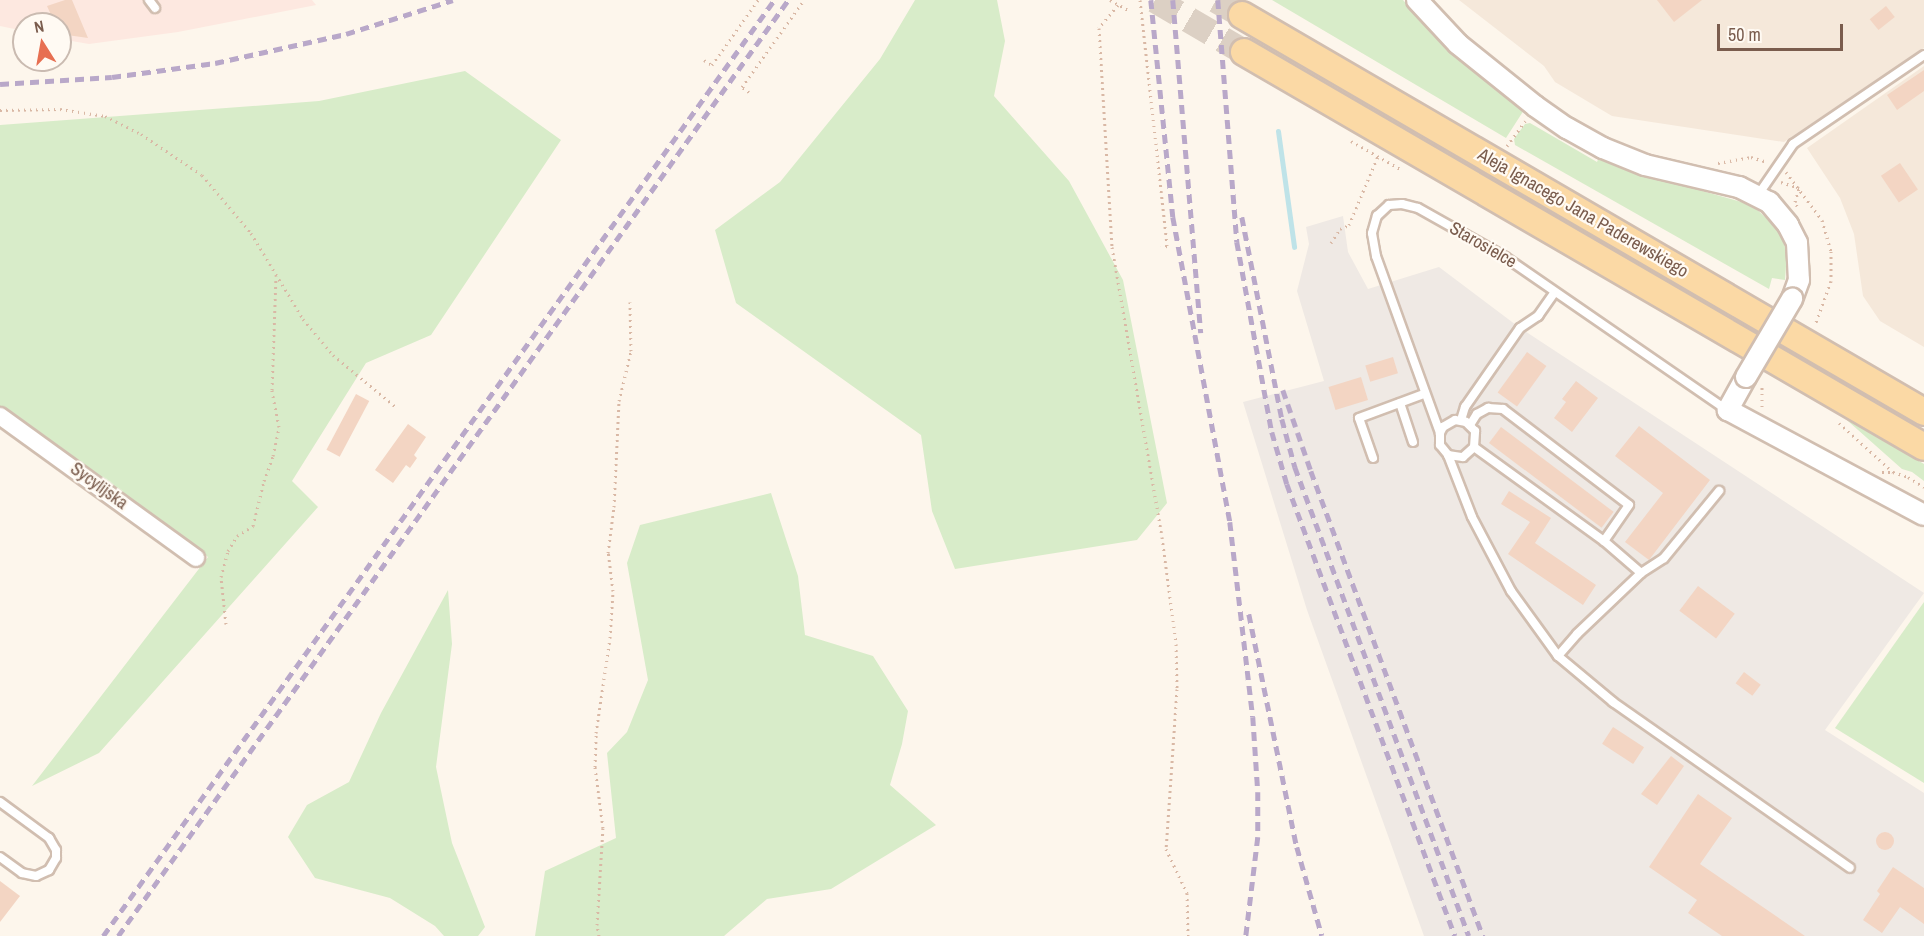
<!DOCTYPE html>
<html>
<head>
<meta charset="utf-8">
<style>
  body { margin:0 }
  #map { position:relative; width:1924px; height:936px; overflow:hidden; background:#fdf6ec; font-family:"Archivo Narrow",sans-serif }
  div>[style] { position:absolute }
  .residential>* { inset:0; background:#f5e8da }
  .commercial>* { inset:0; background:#fde8e0 }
  .industrial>* { inset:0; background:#efe9e4 }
  .green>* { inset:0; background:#d8ecc9 }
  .stream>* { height:5px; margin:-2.5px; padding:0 2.5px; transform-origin:2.5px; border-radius:2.5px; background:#bfe3e8 }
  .building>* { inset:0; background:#f3d5c3; transform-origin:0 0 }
  .round { border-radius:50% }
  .primary-tunnel>* { height:26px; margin-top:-13px; transform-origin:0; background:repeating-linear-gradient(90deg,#dcd0c4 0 26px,transparent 0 39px) }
  .path>* { height:3px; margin-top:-1.5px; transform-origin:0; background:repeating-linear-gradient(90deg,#d9b8a5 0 1.5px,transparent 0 6px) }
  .roads { filter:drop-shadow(2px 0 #d1beb0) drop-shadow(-2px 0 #d1beb0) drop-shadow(0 2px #d1beb0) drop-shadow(0 -2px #d1beb0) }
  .service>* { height:8px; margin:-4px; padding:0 4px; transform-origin:4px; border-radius:4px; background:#fff }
  .minor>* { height:16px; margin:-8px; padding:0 8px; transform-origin:8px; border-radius:8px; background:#fff }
  .tertiary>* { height:20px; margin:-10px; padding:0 10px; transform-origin:10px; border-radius:10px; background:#fff }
  .primary>* { height:26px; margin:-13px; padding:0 13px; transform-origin:13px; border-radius:13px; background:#fbd9a5 }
  .rail>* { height:4.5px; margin-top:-2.25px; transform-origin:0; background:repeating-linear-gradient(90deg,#b9a8c9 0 9px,transparent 0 15px) }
  .bridges { filter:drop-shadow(2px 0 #d1beb0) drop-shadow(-2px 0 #d1beb0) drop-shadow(0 2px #d1beb0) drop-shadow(0 -2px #d1beb0) }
  .tertiary-bridge>* { height:20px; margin:-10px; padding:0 10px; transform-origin:10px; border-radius:10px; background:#fff }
  span { translate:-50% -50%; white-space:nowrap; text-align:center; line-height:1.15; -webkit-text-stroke:4.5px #fffaf3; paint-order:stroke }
  .street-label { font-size:18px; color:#7a5c4d }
  .north { position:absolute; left:12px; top:12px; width:60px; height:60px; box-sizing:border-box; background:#fffaf3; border:2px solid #cabbb1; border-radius:50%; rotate:349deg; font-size:16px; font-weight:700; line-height:24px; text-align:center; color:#7a5c4d }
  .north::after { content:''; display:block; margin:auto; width:21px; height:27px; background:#e76f51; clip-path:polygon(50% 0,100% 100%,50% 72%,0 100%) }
  .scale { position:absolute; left:1717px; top:24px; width:126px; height:27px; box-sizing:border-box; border:3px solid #7a5c4d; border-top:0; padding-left:8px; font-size:18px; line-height:21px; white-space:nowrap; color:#7a5c4d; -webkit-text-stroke:4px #fffaf3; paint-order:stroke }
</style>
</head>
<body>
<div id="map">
  <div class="residential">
    <div style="clip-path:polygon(1459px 0,1924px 0,1924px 48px,1784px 142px,1612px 116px,1555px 82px,1544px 66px)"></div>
    <div style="clip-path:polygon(1924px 66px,1924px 347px,1880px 321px,1863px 296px,1854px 234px,1840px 198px,1807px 148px)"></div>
  </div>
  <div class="commercial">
    <div style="clip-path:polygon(0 0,312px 0,316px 5px,178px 32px,89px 44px,60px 39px,60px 24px,24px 24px,24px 31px,0 26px)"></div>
  </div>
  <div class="industrial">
    <div style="clip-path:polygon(1343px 216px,1348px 252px,1368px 289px,1439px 267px,1520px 328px,1924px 593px,1825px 730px,1924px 793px,1924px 936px,1424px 936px,1307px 610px,1243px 402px,1324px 381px,1297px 291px,1309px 244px,1306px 227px)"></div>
  </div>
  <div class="green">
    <div style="clip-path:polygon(915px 0,997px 0,1005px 41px,994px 96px,1069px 181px,1123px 280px,1167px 503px,1137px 540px,955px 569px,932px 511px,921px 435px,736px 303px,715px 230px,780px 182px,880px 59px)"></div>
    <div style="clip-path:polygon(1272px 0,1403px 0,1449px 51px,1524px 110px,1506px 138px)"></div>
    <div style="clip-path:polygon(465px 71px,561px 140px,431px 335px,366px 363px,292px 481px,318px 507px,99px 753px,32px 786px,208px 557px,0 407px,0 125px,319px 101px)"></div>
    <div style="clip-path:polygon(1530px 123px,1597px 162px,1599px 157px,1653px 177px,1752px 205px,1777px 228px,1783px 241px,1787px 253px,1785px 280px,1772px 278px,1769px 289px,1515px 145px,1514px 139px,1525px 124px)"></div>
    <div style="clip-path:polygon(1840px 414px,1924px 464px,1924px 481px,1912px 472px,1902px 469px)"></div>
    <div style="clip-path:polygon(771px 493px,798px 576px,805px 635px,873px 656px,908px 711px,902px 744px,890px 785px,936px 825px,831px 889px,767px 899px,724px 936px,535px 936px,545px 871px,616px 838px,607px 753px,627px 732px,648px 680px,627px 563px,640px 525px)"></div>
    <div style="clip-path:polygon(448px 590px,452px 644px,436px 767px,452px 843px,485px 927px,478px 936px,444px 936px,435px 926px,390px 898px,315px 878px,288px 837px,307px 805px,349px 782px,381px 713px)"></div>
    <div style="clip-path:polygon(1924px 602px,1924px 783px,1835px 728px)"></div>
  </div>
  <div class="stream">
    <div style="left:1278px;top:131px;width:117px;rotate:82.1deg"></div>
  </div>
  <div class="building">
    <div style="clip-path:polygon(65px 0,72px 0,88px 38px,60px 34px,60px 24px,55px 24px,47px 6px)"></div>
    <div style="clip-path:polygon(1657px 0,1702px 0,1674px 22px)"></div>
    <div style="left:1886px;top:6px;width:14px;height:21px;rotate:51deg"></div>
    <div style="clip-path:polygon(1924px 70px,1924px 91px,1897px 110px,1887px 95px)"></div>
    <div style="left:1900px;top:163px;width:32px;height:23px;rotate:56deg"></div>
    <div style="left:1527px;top:352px;width:24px;height:50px;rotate:36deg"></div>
    <div style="left:1393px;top:357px;width:17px;height:29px;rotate:73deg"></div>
    <div style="left:1361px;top:377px;width:24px;height:34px;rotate:73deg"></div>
    <div style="clip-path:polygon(1576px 381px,1598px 398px,1572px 432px,1554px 418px,1566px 402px,1562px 399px)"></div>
    <div style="left:356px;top:394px;width:15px;height:63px;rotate:28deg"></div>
    <div style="clip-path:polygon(408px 424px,426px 437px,414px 455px,417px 458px,410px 468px,406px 465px,393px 483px,375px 470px)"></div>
    <div style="clip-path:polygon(1639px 426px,1710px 480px,1649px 560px,1625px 542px,1663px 493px,1615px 456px)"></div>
    <div style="left:1501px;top:427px;width:141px;height:20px;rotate:37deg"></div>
    <div style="clip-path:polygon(1509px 491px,1551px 518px,1535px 543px,1596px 585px,1583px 605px,1508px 554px,1530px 522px,1501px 504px)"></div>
    <div style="left:1698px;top:586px;width:46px;height:31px;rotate:37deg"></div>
    <div style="left:1744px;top:672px;width:21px;height:14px;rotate:37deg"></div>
    <div style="left:1613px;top:727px;width:37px;height:20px;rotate:33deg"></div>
    <div style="clip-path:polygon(1671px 756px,1684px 766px,1657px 805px,1641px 794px)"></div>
    <div style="clip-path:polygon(1698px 794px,1732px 818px,1700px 864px,1805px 936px,1722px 936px,1688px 913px,1697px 900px,1649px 867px)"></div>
    <div class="round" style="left:1876px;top:832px;width:18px;height:18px"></div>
    <div style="clip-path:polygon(1893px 867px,1924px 888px,1924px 924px,1900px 907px,1882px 933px,1863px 920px,1880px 894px,1877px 891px)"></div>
    <div style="clip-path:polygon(0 881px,20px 896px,0 922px)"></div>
  </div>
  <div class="primary-tunnel">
    <div style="left:1155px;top:0;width:103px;rotate:30.3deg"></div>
    <div style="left:1216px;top:0;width:30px;rotate:30deg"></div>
  </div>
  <div class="path">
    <div style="left:1110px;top:0;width:23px;rotate:29deg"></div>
    <div style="left:1140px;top:0;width:247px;rotate:83.7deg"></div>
    <div style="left:1167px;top:246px;width:6px;rotate:171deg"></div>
    <div style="left:1118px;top:5px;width:30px;rotate:130deg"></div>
    <div style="left:1099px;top:28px;width:219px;rotate:86.6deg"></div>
    <div style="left:1112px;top:247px;width:294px;rotate:80.2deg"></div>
    <div style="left:1162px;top:537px;width:108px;rotate:82.5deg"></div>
    <div style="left:1176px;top:644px;width:45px;rotate:88.7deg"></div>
    <div style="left:1177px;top:689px;width:160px;rotate:93.9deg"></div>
    <div style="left:1166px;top:849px;width:49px;rotate:64.5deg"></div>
    <div style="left:1187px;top:893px;width:43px;rotate:88.7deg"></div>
    <div style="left:704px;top:60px;width:9px;rotate:32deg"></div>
    <div style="left:712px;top:65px;width:80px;rotate:-54.7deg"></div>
    <div style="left:749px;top:92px;width:9px;rotate:-144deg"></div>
    <div style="left:742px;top:87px;width:107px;rotate:-54.5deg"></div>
    <div style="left:0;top:110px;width:60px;rotate:-1deg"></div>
    <div style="left:60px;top:109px;width:46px;rotate:8.8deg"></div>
    <div style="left:105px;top:116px;width:40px;rotate:26.6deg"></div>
    <div style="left:141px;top:134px;width:73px;rotate:33.9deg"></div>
    <div style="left:202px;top:175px;width:76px;rotate:49.8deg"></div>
    <div style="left:251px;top:233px;width:100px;rotate:58.8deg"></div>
    <div style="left:303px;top:319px;width:47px;rotate:50.2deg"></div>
    <div style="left:333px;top:355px;width:83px;rotate:39.6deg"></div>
    <div style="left:1351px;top:141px;width:59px;rotate:29.6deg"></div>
    <div style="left:1507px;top:146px;width:31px;rotate:-54deg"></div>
    <div style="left:1718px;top:163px;width:34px;rotate:-10deg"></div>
    <div style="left:1751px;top:157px;width:17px;rotate:17deg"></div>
    <div style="left:1786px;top:172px;width:60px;rotate:53.1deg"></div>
    <div style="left:1822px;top:220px;width:32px;rotate:74deg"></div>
    <div style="left:1831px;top:251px;width:30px;rotate:90deg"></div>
    <div style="left:1831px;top:281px;width:47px;rotate:110deg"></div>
    <div style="left:1781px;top:182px;width:19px;rotate:18deg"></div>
    <div style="left:1797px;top:206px;width:4px;rotate:-117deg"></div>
    <div style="left:1795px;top:202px;width:15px;rotate:-74deg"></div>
    <div style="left:1331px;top:243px;width:17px;rotate:-57deg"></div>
    <div style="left:1340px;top:229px;width:10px;rotate:-24deg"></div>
    <div style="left:1349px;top:225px;width:75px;rotate:-67.2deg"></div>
    <div style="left:1762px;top:407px;width:20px;rotate:-90deg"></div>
    <div style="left:1839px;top:423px;width:73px;rotate:42.2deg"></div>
    <div style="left:1882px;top:472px;width:11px"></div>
    <div style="left:1893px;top:472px;width:16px;rotate:18deg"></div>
    <div style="left:1908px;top:477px;width:19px;rotate:32deg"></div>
    <div style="left:226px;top:624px;width:47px;rotate:-96.1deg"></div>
    <div style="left:221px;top:577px;width:27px;rotate:-75deg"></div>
    <div style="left:228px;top:551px;width:17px;rotate:-59deg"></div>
    <div style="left:237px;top:536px;width:19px;rotate:-32deg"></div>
    <div style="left:253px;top:526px;width:46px;rotate:-76.3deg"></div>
    <div style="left:264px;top:481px;width:27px;rotate:-70deg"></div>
    <div style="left:273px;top:456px;width:30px;rotate:-78deg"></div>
    <div style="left:279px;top:427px;width:38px;rotate:-101deg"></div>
    <div style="left:272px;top:390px;width:114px;rotate:-88deg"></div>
    <div style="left:599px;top:936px;width:11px;rotate:-100deg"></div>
    <div style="left:597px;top:925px;width:97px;rotate:-86.5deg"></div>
    <div style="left:603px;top:828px;width:62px;rotate:-97.5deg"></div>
    <div style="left:595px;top:767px;width:34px;rotate:-88deg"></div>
    <div style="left:596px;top:733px;width:96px;rotate:-81.6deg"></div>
    <div style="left:610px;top:638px;width:47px;rotate:-86.3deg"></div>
    <div style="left:613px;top:591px;width:38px;rotate:-97deg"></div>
    <div style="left:608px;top:553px;width:46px;rotate:-82.6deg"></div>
    <div style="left:614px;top:507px;width:106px;rotate:-87.3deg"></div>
    <div style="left:619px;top:401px;width:51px;rotate:-76.5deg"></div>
    <div style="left:631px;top:351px;width:49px;rotate:-91.2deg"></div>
  </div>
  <div class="roads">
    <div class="service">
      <div style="left:149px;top:0;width:10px;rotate:53deg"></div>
      <div style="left:1758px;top:195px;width:62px;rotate:-55.5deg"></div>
      <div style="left:1793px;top:144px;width:158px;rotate:-34.2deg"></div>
      <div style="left:1400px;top:403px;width:41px;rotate:71.6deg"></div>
      <div style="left:1461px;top:420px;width:14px;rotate:-73deg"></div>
      <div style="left:1465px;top:407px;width:96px;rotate:-55.2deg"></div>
      <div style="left:1520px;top:328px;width:22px;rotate:-34deg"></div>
      <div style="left:1538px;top:316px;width:29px;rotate:-55deg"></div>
      <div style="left:1470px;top:425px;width:13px;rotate:-58deg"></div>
      <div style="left:1477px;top:414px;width:13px;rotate:-29deg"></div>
      <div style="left:1488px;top:408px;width:15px;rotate:4deg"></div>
      <div style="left:1503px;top:409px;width:158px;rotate:37.3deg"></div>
      <div style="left:1629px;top:505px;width:44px;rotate:124.8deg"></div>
      <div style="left:1440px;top:433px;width:188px;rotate:-109.9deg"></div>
      <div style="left:1376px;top:256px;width:23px;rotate:-100deg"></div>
      <div style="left:1372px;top:233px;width:18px;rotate:-74deg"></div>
      <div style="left:1377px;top:216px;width:16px;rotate:-43deg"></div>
      <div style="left:1389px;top:205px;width:13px;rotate:-4deg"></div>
      <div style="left:1402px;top:204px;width:16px;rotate:14deg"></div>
      <div style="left:1418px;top:208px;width:100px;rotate:29.4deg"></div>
      <div style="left:1505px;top:257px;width:270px;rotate:34.6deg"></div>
      <div style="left:1474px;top:447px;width:160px;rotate:35.9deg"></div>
      <div style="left:1604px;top:541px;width:49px;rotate:40.9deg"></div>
      <div style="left:1448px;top:455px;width:15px;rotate:8deg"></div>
      <div style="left:1463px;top:457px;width:15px;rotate:-42deg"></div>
      <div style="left:1474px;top:447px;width:16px;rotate:-86deg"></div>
      <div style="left:1475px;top:431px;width:13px;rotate:-135deg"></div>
      <div style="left:1466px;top:422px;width:11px;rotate:-170deg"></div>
      <div style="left:1455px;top:420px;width:14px;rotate:150deg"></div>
      <div style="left:1443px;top:427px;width:7px;rotate:117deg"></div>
      <div style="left:1440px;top:433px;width:12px;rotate:90deg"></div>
      <div style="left:1440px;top:445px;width:13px;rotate:51deg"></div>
      <div style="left:1448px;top:455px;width:66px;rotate:68.8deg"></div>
      <div style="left:1472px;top:517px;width:84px;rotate:62.2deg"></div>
      <div style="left:1511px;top:591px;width:80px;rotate:54.1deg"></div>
      <div style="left:1558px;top:656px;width:72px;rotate:39.9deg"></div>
      <div style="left:1613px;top:702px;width:289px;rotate:35deg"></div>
      <div style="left:1373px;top:458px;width:42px;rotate:-109.3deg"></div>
      <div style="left:1359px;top:418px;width:69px;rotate:-20.3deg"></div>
      <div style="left:1558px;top:656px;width:29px;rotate:-49deg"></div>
      <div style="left:1577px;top:634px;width:88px;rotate:-43.6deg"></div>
      <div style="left:1641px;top:573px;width:27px;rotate:-33deg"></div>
      <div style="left:1664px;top:558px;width:87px;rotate:-50.6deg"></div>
      <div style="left:0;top:802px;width:61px;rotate:36.3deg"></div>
      <div style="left:49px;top:838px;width:14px;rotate:60deg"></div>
      <div style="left:56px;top:850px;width:8px;rotate:90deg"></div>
      <div style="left:56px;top:858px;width:14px;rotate:120deg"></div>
      <div style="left:49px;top:870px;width:14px;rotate:155deg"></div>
      <div style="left:36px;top:876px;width:14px;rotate:-168deg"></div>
      <div style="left:22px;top:873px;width:27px;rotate:-144deg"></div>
    </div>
    <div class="minor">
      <div style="left:0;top:416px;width:242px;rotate:35.9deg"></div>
    </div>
    <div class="tertiary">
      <div style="left:1417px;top:0;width:60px;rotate:47deg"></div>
      <div style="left:1458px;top:44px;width:99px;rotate:38.8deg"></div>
      <div style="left:1535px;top:106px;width:39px;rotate:35deg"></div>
      <div style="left:1567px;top:128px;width:41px;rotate:29.1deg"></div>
      <div style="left:1603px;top:148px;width:45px;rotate:22deg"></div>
      <div style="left:1645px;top:165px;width:97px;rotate:13.2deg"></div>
      <div style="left:1739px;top:187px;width:34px;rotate:27deg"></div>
      <div style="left:1769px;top:202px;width:30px;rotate:50deg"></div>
      <div style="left:1788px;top:225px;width:20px;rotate:63deg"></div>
      <div style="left:1797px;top:243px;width:37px;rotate:87deg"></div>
      <div style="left:1799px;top:280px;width:20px;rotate:110deg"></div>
      <div style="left:1746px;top:377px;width:38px;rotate:119deg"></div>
      <div style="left:1728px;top:410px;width:222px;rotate:28.2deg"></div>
    </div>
    <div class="primary">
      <div style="left:1242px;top:15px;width:789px;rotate:30.2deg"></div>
      <div style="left:1244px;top:52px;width:786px;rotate:30.15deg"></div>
    </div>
  </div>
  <div class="rail">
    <div style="left:1151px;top:0;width:218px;rotate:84.2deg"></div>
    <div style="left:1173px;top:217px;width:310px;rotate:79.4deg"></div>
    <div style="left:1230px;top:522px;width:196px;rotate:83.3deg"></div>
    <div style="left:1253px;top:717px;width:75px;rotate:86.2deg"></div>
    <div style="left:1258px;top:792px;width:45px;rotate:90deg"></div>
    <div style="left:1258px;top:837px;width:100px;rotate:96.9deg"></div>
    <div style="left:1173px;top:0;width:334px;rotate:85.2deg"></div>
    <div style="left:1218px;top:0;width:243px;rotate:85.5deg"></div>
    <div style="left:1237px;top:242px;width:193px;rotate:79.6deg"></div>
    <div style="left:1272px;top:432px;width:54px;rotate:73.9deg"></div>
    <div style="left:1287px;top:484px;width:482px;rotate:69.6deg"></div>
    <div style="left:0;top:84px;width:112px;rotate:-3.6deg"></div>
    <div style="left:112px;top:77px;width:104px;rotate:-7.7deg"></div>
    <div style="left:215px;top:63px;width:134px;rotate:-12.5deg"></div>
    <div style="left:346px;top:34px;width:112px;rotate:-17.6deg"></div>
    <div style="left:1242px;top:217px;width:206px;rotate:78.8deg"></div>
    <div style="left:1282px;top:419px;width:50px;rotate:74.8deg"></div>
    <div style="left:1295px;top:467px;width:500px;rotate:69.65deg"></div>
    <div style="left:1283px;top:390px;width:86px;rotate:70.9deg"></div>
    <div style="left:1311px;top:471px;width:496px;rotate:69.7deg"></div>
    <div style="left:1249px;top:614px;width:238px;rotate:78.4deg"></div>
    <div style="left:1297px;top:847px;width:92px;rotate:74.3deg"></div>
    <div style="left:103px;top:936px;width:1152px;rotate:-54.36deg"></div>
    <div style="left:118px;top:936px;width:1151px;rotate:-54.4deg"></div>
  </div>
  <div class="bridges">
    <div class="tertiary-bridge">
      <div style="left:1746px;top:377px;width:91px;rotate:-59.5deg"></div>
    </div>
  </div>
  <div class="street-label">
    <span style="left:1583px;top:213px;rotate:30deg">Aleja Ignacego Jana Paderewskiego</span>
    <span style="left:1483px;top:245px;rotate:30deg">Starosielce</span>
    <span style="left:99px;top:486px;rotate:36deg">Sycylijska</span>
  </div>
  <div class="north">N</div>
  <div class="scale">50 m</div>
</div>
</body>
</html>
